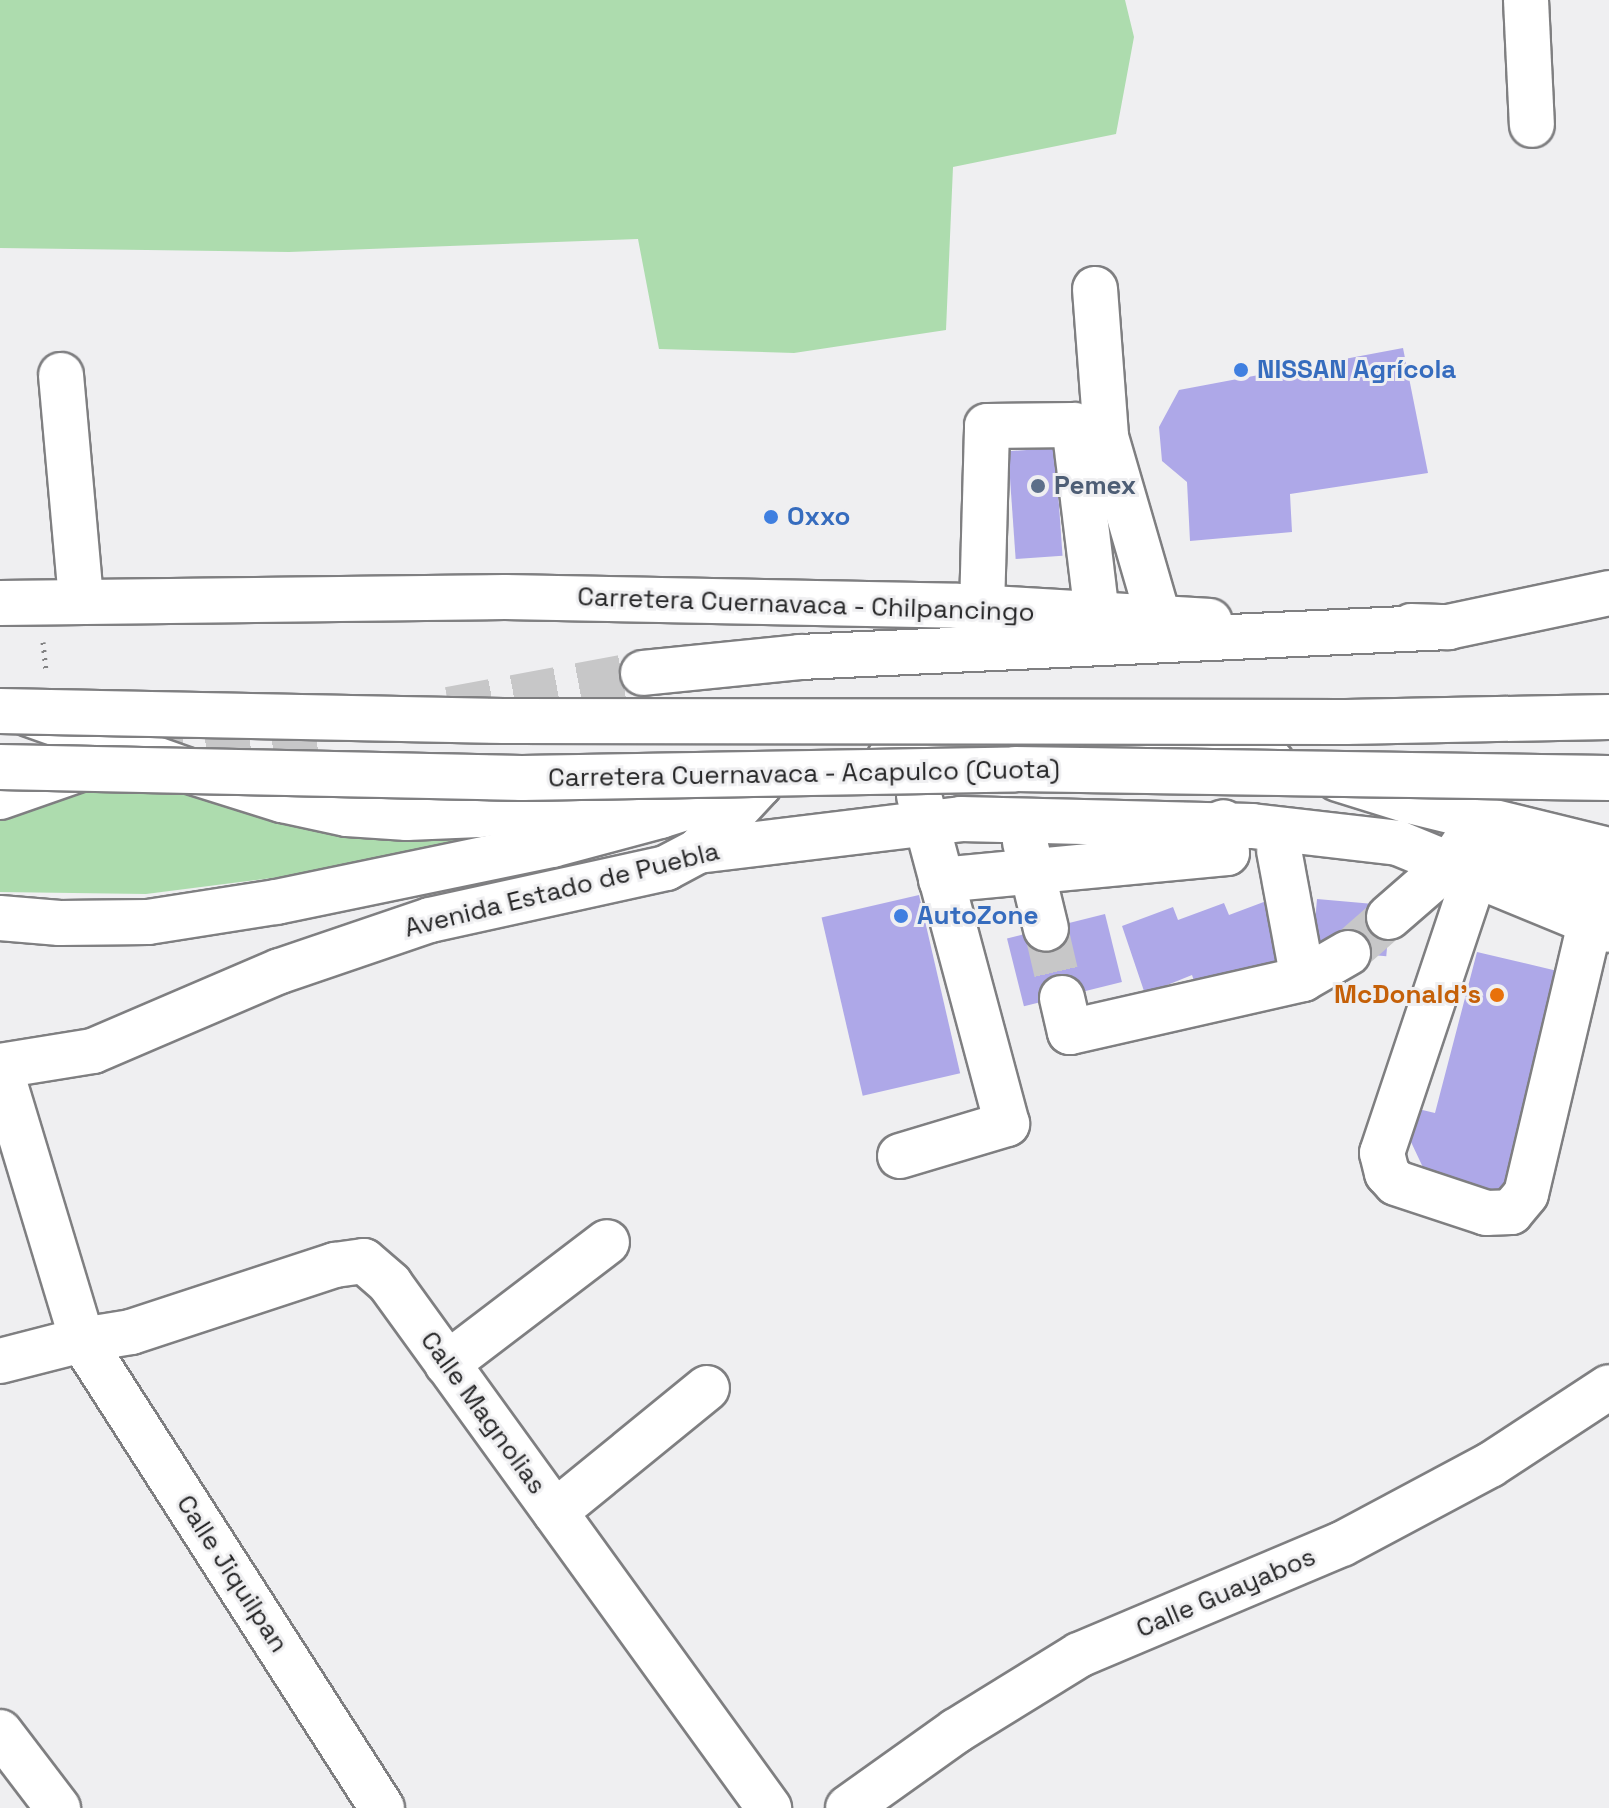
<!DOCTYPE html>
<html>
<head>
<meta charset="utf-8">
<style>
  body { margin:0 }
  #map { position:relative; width:1609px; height:1808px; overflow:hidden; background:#efeff1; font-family:"Space Grotesk",sans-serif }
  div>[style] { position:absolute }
  .green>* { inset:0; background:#addcae }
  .building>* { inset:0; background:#aea8e8; transform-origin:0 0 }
  .minor-tunnel>* { height:44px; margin-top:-22px; transform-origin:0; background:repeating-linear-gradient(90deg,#c7c7c8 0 44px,transparent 0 66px) }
  .highway-tunnel>* { height:44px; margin-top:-22px; transform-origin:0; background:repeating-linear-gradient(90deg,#c7c7c8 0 44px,transparent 0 66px) }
  .path>* { height:5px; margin-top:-2.5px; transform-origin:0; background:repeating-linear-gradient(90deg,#828283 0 2px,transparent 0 8px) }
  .roads { filter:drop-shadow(2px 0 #7f7f81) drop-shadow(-2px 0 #7f7f81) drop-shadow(0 2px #7f7f81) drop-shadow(0 -2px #7f7f81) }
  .minor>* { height:44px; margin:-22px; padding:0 22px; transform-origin:22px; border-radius:22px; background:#fff }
  .major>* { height:44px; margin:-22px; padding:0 22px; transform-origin:22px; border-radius:22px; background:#fff }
  .highway>* { height:44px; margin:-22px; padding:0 22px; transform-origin:22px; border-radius:22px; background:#fff }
  .bridges { filter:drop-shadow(2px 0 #7f7f81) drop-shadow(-2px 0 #7f7f81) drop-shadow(0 2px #7f7f81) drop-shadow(0 -2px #7f7f81) }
  .highway-bridge>* { height:44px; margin:-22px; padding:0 22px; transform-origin:22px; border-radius:22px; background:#fff }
  .dots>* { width:22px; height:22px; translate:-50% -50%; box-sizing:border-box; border:4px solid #efeff1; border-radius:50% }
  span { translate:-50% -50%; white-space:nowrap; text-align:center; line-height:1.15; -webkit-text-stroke:6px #efeff1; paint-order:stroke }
  .shop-label { font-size:26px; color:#366cbe; font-weight:700 }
  .left { translate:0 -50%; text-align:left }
  .service-label { font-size:26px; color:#4e5e75; font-weight:700 }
  .street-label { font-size:26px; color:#252526 }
  .food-label { font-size:26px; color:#c56008; font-weight:700 }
  .right { translate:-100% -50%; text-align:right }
</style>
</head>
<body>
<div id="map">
  <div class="green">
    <div style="clip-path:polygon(0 0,1125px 0,1134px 37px,1116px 134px,953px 167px,946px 330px,794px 353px,659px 349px,638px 239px,289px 252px,0 248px)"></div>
    <div style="clip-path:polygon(124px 778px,498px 836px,280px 877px,146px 894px,0 892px,0 820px)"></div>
  </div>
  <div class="building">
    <div style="clip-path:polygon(1403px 348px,1428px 473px,1290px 494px,1292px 532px,1190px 541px,1187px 482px,1162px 461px,1159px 427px,1179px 390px)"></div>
    <div style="left:1055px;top:448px;width:108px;height:47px;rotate:86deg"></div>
    <div style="left:919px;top:895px;width:183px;height:100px;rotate:77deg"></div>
    <div style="left:1317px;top:899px;width:74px;height:51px;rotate:5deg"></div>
    <div style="clip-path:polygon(1269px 900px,1293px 967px,1248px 986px,1242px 970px,1197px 990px,1192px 975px,1145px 994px,1122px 926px,1173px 907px,1178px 920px,1224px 903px,1229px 915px)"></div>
    <div style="left:1105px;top:914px;width:70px;height:101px;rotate:76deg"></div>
    <div style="clip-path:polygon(1477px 952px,1570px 974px,1524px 1172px,1497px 1190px,1428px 1178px,1411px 1142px,1414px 1108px,1435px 1113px)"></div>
  </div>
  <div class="minor-tunnel">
    <div style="left:1046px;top:929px;width:71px;rotate:76.9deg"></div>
    <div style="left:1348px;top:953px;width:55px;rotate:-41.3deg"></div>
  </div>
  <div class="highway-tunnel">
    <div style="left:449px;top:709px;width:197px;rotate:-10.5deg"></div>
    <div style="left:141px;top:758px;width:187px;rotate:-8.9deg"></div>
  </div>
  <div class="path">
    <div style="left:43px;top:642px;width:30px;rotate:84deg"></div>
  </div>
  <div class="roads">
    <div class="minor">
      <div style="left:1526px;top:0;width:125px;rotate:87.3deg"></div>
      <div style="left:1095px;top:289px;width:148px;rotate:85.7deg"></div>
      <div style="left:1106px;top:437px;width:190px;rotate:73.8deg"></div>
      <div style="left:61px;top:375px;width:225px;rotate:84.9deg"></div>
      <div style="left:982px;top:608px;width:182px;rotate:-88.4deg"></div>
      <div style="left:987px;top:426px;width:87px;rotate:-0.7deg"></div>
      <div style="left:1074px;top:425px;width:191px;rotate:83.1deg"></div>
      <div style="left:1496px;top:839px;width:42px;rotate:120.3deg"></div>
      <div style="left:1475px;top:875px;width:293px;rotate:108.5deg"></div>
      <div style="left:1382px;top:1153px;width:21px;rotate:76deg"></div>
      <div style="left:1387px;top:1173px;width:13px;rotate:48deg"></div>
      <div style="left:1396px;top:1183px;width:95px;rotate:18.4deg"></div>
      <div style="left:1486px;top:1213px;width:25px;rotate:-2deg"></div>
      <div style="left:1511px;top:1212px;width:23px;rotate:-50deg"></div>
      <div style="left:1526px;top:1194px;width:309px;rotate:-76.7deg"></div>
      <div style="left:1025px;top:842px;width:89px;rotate:76.4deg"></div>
      <div style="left:1279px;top:850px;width:131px;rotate:79.5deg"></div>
      <div style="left:941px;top:880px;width:287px;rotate:-5.4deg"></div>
      <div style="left:1227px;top:853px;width:31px;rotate:-97deg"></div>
      <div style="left:1389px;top:917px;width:81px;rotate:-41deg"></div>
      <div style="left:1450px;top:864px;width:23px;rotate:-56deg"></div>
      <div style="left:1062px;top:998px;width:35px;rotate:77deg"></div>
      <div style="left:1070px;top:1032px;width:239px;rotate:-12.8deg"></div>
      <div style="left:1303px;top:979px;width:52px;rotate:-30deg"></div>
      <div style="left:0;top:1066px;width:94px;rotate:-9.2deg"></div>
      <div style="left:93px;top:1051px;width:203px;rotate:-23.2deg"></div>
      <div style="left:280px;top:971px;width:158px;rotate:-18.8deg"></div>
      <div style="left:430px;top:920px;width:242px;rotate:-12.4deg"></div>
      <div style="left:666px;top:868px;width:36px;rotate:-28deg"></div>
      <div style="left:698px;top:851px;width:265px;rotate:-6.9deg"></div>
      <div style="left:961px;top:819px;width:291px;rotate:1.4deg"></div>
      <div style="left:1252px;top:826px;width:147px;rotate:6.6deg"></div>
      <div style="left:1398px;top:843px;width:228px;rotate:22.4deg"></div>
      <div style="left:0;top:1068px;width:284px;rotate:73.2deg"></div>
      <div style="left:82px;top:1340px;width:556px;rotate:57.34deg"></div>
      <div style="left:900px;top:1156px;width:112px;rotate:-16.7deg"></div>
      <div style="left:1007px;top:1124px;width:340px;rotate:-105deg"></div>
      <div style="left:0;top:1361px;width:85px;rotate:-14.4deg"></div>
      <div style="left:82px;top:1340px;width:50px;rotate:-9.3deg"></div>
      <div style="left:131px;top:1332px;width:215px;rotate:-18.2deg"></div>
      <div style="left:335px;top:1265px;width:29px;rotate:-8deg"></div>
      <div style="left:364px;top:1261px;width:35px;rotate:41deg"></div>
      <div style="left:390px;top:1284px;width:647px;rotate:54.12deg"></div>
      <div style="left:447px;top:1364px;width:201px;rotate:-37.3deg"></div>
      <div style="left:555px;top:1512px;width:196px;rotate:-39.2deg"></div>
      <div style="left:0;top:1732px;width:96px;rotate:52.7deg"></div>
      <div style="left:848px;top:1808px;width:133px;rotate:-35.5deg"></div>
      <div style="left:956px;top:1731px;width:145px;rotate:-31.7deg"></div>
      <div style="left:1079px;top:1655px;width:285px;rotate:-22.9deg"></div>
      <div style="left:1342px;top:1544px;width:168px;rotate:-28.1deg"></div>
      <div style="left:1490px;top:1465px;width:142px;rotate:-33.2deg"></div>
    </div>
    <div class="major">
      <div style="left:0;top:603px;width:505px;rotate:-0.68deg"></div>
      <div style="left:505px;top:597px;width:453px;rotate:1.1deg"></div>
      <div style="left:958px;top:606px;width:252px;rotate:3.4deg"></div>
      <div style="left:1411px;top:626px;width:37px;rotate:2deg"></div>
      <div style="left:1448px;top:627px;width:165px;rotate:-11.9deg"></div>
      <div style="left:29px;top:714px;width:167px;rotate:19.6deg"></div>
      <div style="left:186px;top:770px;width:101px;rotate:17.4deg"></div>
      <div style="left:282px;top:800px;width:66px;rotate:12.2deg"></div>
      <div style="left:347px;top:814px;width:60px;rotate:3.8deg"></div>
      <div style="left:407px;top:818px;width:72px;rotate:-2.4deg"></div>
      <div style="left:479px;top:815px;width:209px;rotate:-6.3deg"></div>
      <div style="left:1107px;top:738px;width:106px;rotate:6.5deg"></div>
      <div style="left:1212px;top:750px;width:61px;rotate:11.3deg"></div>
      <div style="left:889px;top:759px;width:150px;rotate:-8deg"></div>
      <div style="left:1338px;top:779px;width:74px;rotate:17.2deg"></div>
      <div style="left:1409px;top:801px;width:206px;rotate:13.8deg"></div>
      <div style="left:1518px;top:849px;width:99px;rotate:23.7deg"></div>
      <div style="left:698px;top:851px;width:91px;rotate:-47.2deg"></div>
    </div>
    <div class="highway">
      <div style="left:643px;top:673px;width:158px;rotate:-5.8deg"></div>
      <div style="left:800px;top:657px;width:649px;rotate:-2.65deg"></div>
      <div style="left:0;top:797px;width:82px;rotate:-19.3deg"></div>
      <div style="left:0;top:918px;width:60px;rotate:4.8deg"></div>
      <div style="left:60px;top:923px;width:88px;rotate:-0.7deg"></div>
      <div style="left:148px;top:922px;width:130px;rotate:-8.9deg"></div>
      <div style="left:276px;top:902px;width:282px;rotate:-11.7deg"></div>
      <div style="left:552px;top:845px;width:112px;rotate:-15deg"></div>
      <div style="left:660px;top:816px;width:105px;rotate:-17.7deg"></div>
    </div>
  </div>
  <div class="bridges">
    <div class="highway-bridge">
      <div style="left:0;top:711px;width:504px;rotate:1.14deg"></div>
      <div style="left:504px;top:721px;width:842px;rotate:0.07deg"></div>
      <div style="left:1346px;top:722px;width:263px;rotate:-1.1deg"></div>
      <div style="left:0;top:767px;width:522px;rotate:1.21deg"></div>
      <div style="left:522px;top:778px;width:493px;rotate:-1deg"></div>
      <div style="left:1015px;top:769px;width:594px;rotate:0.87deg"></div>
    </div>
  </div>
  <div class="dots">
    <div style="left:1241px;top:370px;background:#3f7fe0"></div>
    <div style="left:1038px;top:486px;background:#5c6f8a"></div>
    <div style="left:771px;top:517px;background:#3f7fe0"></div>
    <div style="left:901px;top:916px;background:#3f7fe0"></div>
    <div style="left:1497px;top:995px;background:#e8710a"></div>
  </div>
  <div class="shop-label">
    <span class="left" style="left:1257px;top:370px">NISSAN Agrícola</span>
    <span class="left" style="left:787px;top:517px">Oxxo</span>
    <span class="left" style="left:917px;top:916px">AutoZone</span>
  </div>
  <div class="service-label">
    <span class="left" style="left:1054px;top:486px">Pemex</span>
  </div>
  <div class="street-label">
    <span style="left:806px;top:605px;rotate:2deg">Carretera Cuernavaca - Chilpancingo</span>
    <span style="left:804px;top:774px;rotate:-1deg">Carretera Cuernavaca - Acapulco (Cuota)</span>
    <span style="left:562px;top:890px;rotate:-14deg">Avenida Estado de Puebla</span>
    <span style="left:483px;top:1413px;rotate:54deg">Calle Magnolias</span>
    <span style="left:232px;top:1574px;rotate:57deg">Calle Jiquilpan</span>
    <span style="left:1226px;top:1593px;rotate:-23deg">Calle Guayabos</span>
  </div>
  <div class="food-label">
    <span class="right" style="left:1481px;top:995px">McDonald's</span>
  </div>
</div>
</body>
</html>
